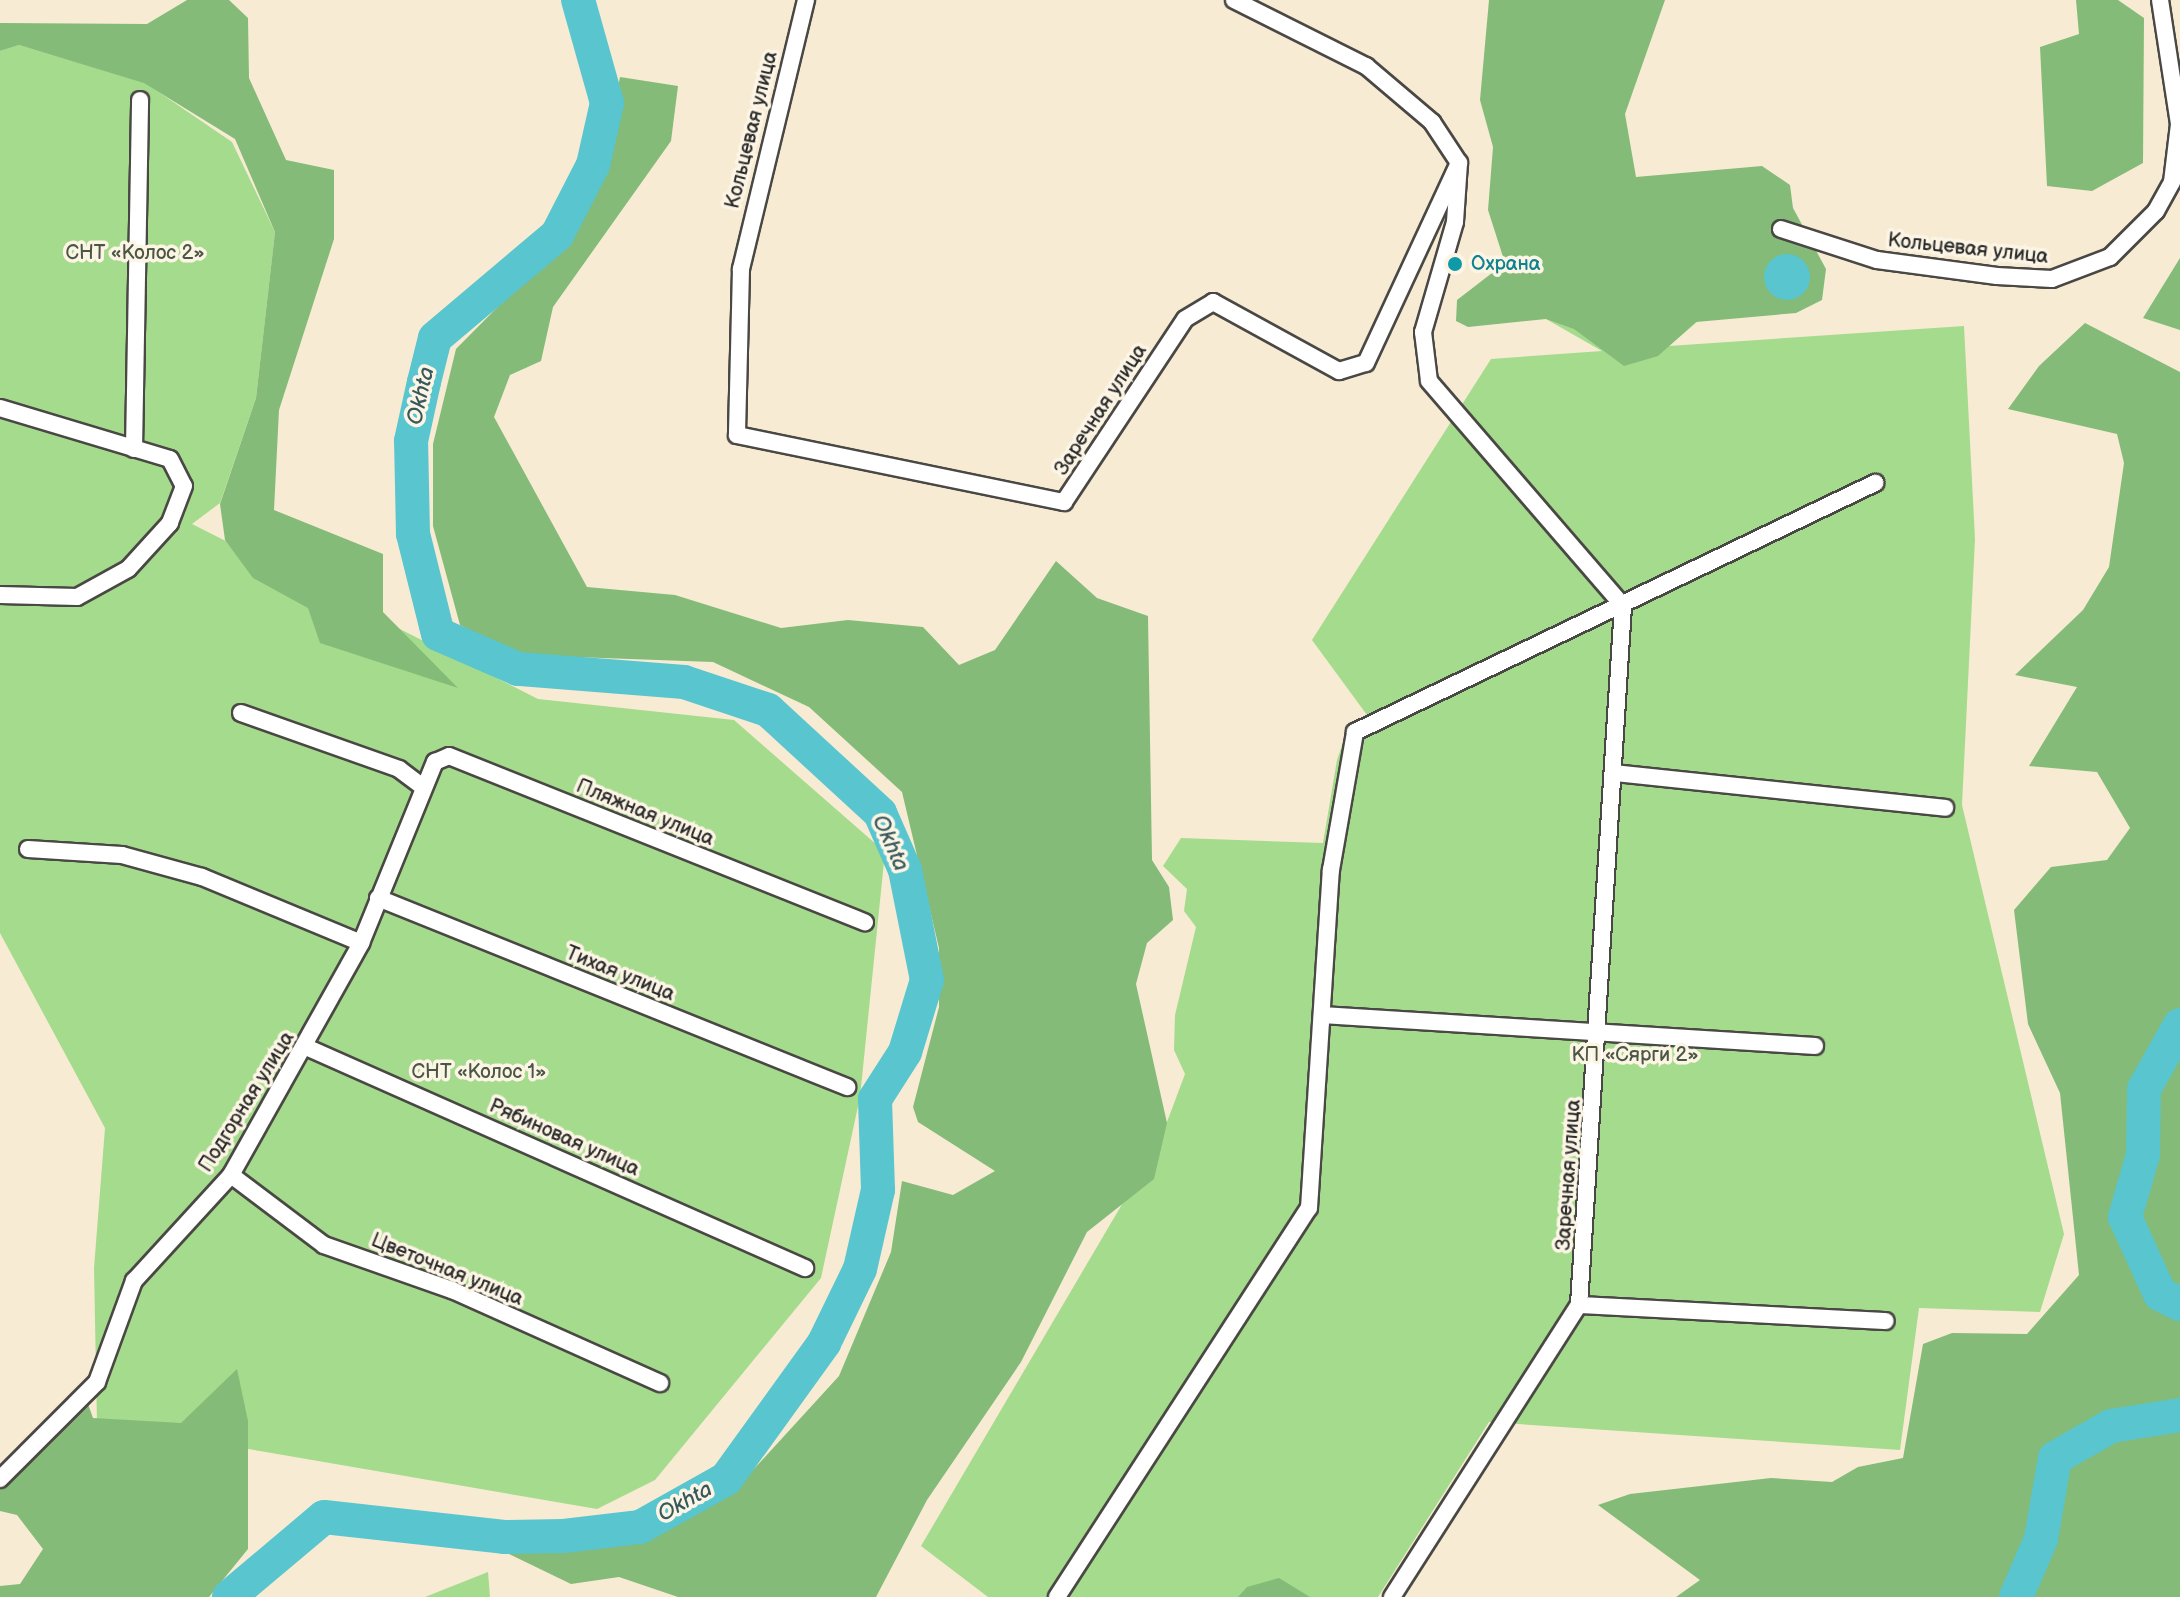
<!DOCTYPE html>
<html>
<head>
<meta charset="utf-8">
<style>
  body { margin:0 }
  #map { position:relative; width:2180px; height:1597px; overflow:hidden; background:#f7ebd3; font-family:"Balsamiq Sans",sans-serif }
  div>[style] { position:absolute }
  .green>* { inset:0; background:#a5db8c }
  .forest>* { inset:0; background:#84bb78 }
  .water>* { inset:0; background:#58c5cf }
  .round { border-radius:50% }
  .river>* { height:34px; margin:-17px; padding:0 17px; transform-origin:17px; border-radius:17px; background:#58c5cf }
  .roads { filter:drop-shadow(2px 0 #4a4844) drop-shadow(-2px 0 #4a4844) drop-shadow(0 2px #4a4844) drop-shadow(0 -2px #4a4844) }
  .street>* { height:16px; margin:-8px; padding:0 8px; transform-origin:8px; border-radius:8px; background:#fff }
  .dots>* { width:22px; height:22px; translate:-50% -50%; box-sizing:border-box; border:4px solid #fcf5e5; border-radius:50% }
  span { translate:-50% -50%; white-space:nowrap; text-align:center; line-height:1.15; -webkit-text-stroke:7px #fcf5e5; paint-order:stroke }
  .street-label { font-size:20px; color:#2b2b2b }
  .park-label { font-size:20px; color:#4a5743 }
  .culture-label { font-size:20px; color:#0d838f }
  .left { translate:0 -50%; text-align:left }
  .water-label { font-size:22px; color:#38595c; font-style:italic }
</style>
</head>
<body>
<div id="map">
  <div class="green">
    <div style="clip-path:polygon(19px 45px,144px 82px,232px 142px,275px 232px,256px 398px,220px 503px,192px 524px,538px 699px,734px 720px,885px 852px,860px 1097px,821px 1278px,655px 1480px,597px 1509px,97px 1423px,94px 1268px,105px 1128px,0 933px,0 51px)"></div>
    <div style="clip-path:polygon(1719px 303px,1669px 346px,1964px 326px,1975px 539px,1962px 805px,2064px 1234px,2040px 1312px,1919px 1308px,1900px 1450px,1489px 1422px,1378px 1597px,988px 1597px,921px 1546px,1161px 1138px,1185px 1074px,1174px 1050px,1175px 1015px,1196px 927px,1184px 911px,1187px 889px,1163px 866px,1181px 838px,1323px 843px,1337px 760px,1348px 728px,1367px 715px,1312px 640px,1491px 359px,1602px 351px,1546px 319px)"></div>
    <div style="clip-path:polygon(488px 1572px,490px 1597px,425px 1597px)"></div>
  </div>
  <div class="forest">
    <div style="clip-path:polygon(187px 0,229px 0,248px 18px,249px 78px,286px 160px,334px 170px,334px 239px,279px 410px,274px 510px,383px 554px,383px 612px,458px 688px,320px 643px,308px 608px,253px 578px,225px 540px,220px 504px,256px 398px,275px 232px,235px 139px,144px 83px,19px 45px,0 51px,0 23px,147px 24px)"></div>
    <div style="clip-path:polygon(1489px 0,1665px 0,1625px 114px,1636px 177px,1762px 166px,1790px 185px,1793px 208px,1826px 269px,1822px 300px,1796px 313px,1696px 322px,1658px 356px,1624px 366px,1574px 329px,1546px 319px,1468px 327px,1456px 321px,1457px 300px,1505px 263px,1488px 210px,1493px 147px,1480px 100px)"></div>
    <div style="clip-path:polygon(2076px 0,2118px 0,2144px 18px,2143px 163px,2092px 191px,2047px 186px,2040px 47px,2079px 34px)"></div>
    <div style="clip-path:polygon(620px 77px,678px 86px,671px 141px,553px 307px,541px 361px,510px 375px,494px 417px,587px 587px,675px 595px,781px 628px,848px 620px,923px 627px,959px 665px,995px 650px,1056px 561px,1097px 598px,1148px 616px,1152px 860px,1169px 887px,1173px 920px,1147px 943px,1136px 984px,1167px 1123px,1154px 1179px,1087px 1232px,1021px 1362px,927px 1500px,876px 1597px,678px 1597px,619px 1577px,571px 1584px,503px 1551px,645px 1543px,742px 1482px,839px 1376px,891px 1252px,902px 1181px,953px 1195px,995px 1171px,918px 1122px,913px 1107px,939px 1007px,939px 948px,902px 792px,809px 707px,713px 662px,519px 655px,460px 625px,433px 526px,433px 444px,456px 349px,565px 239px,600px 178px)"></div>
    <div style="clip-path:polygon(2180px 258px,2180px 330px,2143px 318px)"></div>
    <div style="clip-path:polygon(2085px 323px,2180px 372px,2180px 1597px,1676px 1597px,1700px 1580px,1598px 1505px,1630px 1494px,1771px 1478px,1832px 1482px,1858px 1467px,1903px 1458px,1923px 1344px,1952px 1333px,2027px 1334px,2079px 1275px,2060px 1093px,2028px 1024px,2014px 910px,2051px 867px,2107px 860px,2130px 828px,2097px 772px,2029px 766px,2077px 687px,2015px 675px,2083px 610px,2109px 567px,2124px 463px,2117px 434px,2008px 409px,2039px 366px)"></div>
    <div style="clip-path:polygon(237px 1369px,248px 1421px,248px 1549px,209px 1597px,0 1597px,0 1586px,20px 1584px,43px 1549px,17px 1515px,0 1511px,0 1489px,88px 1404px,93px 1418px,181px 1423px)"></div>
    <div style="clip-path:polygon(1279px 1578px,1310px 1597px,1238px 1597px,1247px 1587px)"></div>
  </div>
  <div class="water">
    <div class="round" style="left:1764px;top:254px;width:46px;height:46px"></div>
  </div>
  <div class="river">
    <div style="left:2180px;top:1025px;width:73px;rotate:119.4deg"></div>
    <div style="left:2144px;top:1089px;width:66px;rotate:90.9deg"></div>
    <div style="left:2143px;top:1155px;width:65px;rotate:106.2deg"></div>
    <div style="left:2125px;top:1217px;width:85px;rotate:65.6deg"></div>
    <div style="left:2160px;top:1294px;width:22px;rotate:27deg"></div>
    <div style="left:229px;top:1597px;width:124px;rotate:-40.1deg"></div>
    <div style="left:324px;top:1517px;width:181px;rotate:6.3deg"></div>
    <div style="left:504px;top:1537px;width:60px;rotate:-1deg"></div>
    <div style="left:564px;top:1536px;width:77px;rotate:-6.8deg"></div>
    <div style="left:640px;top:1527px;width:98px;rotate:-29.2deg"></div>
    <div style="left:726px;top:1479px;width:168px;rotate:-54.2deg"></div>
    <div style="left:824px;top:1343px;width:82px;rotate:-64.1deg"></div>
    <div style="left:860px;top:1269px;width:81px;rotate:-77.2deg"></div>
    <div style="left:878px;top:1190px;width:91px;rotate:-91.9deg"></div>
    <div style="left:875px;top:1099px;width:56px;rotate:-57.4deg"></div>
    <div style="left:905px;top:1052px;width:75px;rotate:-73deg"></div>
    <div style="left:927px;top:980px;width:112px;rotate:-101.3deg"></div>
    <div style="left:905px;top:870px;width:62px;rotate:-113.7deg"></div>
    <div style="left:880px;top:813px;width:152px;rotate:-137.4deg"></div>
    <div style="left:768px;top:710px;width:89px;rotate:-161.6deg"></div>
    <div style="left:684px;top:682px;width:167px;rotate:-175.5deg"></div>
    <div style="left:518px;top:669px;width:87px;rotate:-156.4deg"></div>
    <div style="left:438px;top:634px;width:103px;rotate:-104deg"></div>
    <div style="left:413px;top:534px;width:93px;rotate:-91.2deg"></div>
    <div style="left:411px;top:441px;width:60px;rotate:-77.6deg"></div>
    <div style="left:424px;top:382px;width:45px;rotate:-76deg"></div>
    <div style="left:435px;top:338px;width:160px;rotate:-40.2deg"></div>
    <div style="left:557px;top:235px;width:79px;rotate:-62.8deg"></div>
    <div style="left:593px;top:165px;width:64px;rotate:-77.3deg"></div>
    <div style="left:607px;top:103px;width:107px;rotate:-105.7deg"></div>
    <div style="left:2016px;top:1597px;width:63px;rotate:-66.7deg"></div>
    <div style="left:2041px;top:1539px;width:82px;rotate:-80.2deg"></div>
    <div style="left:2055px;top:1458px;width:64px;rotate:-29.7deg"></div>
    <div style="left:2111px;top:1426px;width:70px;rotate:-9.1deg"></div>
  </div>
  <div class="roads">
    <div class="street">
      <div style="left:806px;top:0;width:277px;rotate:103.6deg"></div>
      <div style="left:741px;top:269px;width:166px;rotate:91.4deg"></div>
      <div style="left:737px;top:435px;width:334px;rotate:11.6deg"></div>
      <div style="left:1064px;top:502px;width:219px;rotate:-56.5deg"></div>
      <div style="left:1185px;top:319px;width:33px;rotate:-31deg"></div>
      <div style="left:1213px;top:302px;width:144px;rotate:28.7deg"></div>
      <div style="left:1339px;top:371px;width:28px;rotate:-17deg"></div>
      <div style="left:1366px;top:363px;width:221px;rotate:-65.1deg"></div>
      <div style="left:1234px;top:0;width:148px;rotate:26.6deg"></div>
      <div style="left:1366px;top:66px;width:87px;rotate:40.3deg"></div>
      <div style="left:1432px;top:122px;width:49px;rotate:56.6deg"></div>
      <div style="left:1459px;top:163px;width:59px;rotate:93.9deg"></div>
      <div style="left:1455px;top:222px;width:115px;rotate:106.2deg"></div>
      <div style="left:1423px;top:332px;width:49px;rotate:83deg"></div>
      <div style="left:1429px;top:381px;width:297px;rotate:49.2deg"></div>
      <div style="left:1781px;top:229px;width:101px;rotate:17.9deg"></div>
      <div style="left:1877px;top:260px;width:121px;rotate:7.6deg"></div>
      <div style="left:1997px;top:276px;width:55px;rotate:3.1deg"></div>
      <div style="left:2052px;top:279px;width:62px;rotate:-20.8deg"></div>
      <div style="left:2110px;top:257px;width:65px;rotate:-45deg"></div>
      <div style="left:2156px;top:211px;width:33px;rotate:-61deg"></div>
      <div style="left:2172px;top:182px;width:58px;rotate:-83.1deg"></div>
      <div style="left:2179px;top:124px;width:125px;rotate:-98.7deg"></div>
      <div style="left:0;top:408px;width:177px;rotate:16.7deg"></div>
      <div style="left:170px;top:459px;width:30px;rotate:63deg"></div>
      <div style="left:184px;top:486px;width:40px;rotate:111deg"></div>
      <div style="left:170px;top:523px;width:62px;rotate:132.4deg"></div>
      <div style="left:128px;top:569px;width:58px;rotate:151.2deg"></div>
      <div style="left:77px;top:597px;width:77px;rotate:-178.5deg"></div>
      <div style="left:134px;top:449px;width:349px;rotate:-89deg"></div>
      <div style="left:241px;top:713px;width:168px;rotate:19.5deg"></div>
      <div style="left:399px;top:769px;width:26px;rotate:37deg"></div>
      <div style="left:1614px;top:773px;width:333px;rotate:6deg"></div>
      <div style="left:28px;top:849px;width:94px;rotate:3.7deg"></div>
      <div style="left:122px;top:855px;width:83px;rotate:15.4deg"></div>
      <div style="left:202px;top:877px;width:172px;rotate:22.5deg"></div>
      <div style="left:378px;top:898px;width:506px;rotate:21.95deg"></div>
      <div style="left:1322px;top:1015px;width:494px;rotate:3.6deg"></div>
      <div style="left:306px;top:1047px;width:546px;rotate:23.89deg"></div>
      <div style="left:231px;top:1175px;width:116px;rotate:37deg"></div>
      <div style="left:324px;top:1245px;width:136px;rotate:19.4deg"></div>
      <div style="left:452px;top:1290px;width:228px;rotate:24.1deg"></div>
      <div style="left:1579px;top:1305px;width:307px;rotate:3deg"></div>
      <div style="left:0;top:1479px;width:137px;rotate:-45deg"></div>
      <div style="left:97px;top:1382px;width:108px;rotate:-69.9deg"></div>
      <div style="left:134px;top:1281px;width:144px;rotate:-47.5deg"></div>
      <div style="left:231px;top:1175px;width:266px;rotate:-60.7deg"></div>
      <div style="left:361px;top:943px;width:196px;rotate:-67.8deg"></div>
      <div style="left:435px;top:762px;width:15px;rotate:-23deg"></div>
      <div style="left:449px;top:756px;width:448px;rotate:21.8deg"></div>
      <div style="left:1057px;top:1597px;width:463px;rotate:-57.1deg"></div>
      <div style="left:1309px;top:1208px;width:339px;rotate:-86.3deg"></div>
      <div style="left:1331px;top:870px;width:140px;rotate:-80.1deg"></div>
      <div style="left:1355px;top:732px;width:577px;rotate:-25.59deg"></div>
      <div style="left:1392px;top:1597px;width:347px;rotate:-57.4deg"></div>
      <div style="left:1579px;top:1305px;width:700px;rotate:-86.4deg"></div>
    </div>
  </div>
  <div class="dots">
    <div style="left:1455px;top:264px;background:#0f9aa8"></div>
  </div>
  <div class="street-label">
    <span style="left:752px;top:130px;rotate:-76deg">Кольцевая улица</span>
    <span style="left:1968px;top:249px;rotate:6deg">Кольцевая улица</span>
    <span style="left:1101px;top:410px;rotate:-57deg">Заречная улица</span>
    <span style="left:645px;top:813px;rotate:22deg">Пляжная улица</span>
    <span style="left:620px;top:974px;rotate:22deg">Тихая улица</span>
    <span style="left:247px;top:1102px;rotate:-58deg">Подгорная улица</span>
    <span style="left:564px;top:1138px;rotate:24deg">Рябиновая улица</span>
    <span style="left:1569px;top:1175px;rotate:-86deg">Заречная улица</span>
    <span style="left:447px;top:1270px;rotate:22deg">Цветочная улица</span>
  </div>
  <div class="park-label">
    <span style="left:135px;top:253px">СНТ «Колос 2»</span>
    <span style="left:1635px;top:1055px">КП «Сярги 2»</span>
    <span style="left:479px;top:1072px">СНТ «Колос 1»</span>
  </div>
  <div class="culture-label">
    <span class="left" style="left:1471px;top:264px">Охрана</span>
  </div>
  <div class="water-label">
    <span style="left:421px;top:396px;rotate:-77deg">Okhta</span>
    <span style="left:890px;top:843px;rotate:66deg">Okhta</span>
    <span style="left:685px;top:1502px;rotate:-29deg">Okhta</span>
  </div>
</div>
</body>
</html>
